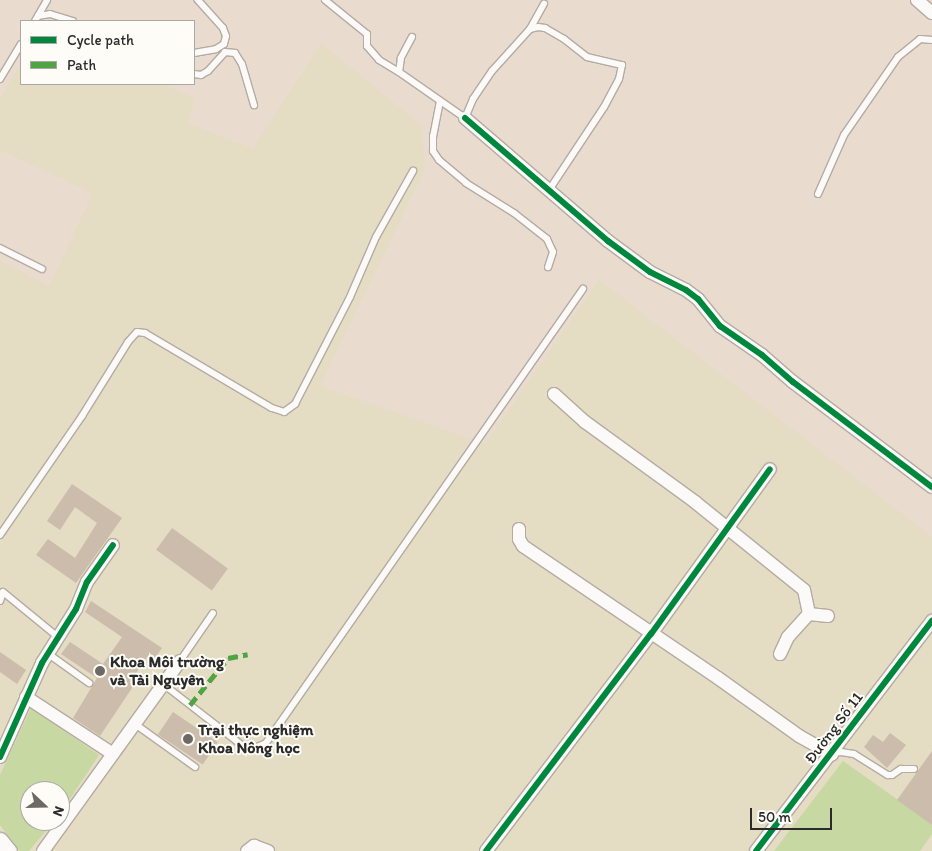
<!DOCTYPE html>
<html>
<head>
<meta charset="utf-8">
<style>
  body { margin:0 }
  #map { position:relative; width:932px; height:851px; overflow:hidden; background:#e9dbcd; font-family:Itim,sans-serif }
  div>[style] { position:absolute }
  .built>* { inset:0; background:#e4dcc3 }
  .green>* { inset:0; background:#c7d8a3 }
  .building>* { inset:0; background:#ccbcab; transform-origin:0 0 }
  .roads { filter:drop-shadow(1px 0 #b4aba2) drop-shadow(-1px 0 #b4aba2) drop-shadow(0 1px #b4aba2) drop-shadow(0 -1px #b4aba2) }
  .service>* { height:6px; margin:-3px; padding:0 3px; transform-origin:3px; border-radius:3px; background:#fcfaf8 }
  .minor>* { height:12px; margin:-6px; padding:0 6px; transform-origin:6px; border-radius:6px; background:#fcfaf8 }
  .tertiary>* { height:15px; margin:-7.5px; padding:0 7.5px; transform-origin:7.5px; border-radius:7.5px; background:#fcfaf8 }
  .quiet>* { height:5px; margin-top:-2.5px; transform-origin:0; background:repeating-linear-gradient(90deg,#51a443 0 10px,transparent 0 15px) }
  .cycleway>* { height:6px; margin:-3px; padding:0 3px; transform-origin:3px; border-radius:3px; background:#00873e }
  .dots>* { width:14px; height:14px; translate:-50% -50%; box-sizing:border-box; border:2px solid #fdfcf7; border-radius:50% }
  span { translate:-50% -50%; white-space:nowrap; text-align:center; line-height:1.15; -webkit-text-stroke:4px #fdfcf7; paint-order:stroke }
  .poi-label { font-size:16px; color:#2b2b2b; font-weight:700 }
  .left { translate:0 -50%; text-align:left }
  .street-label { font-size:16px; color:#2b2b2b }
  .legend { position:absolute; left:20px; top:20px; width:175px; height:65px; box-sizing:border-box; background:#fdfcf7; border:1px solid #a9a8a5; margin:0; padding:6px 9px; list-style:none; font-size:15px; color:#2b2b2b }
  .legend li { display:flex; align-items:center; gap:10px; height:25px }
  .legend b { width:25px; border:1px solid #a9a8a5 }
  .north { position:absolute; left:20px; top:781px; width:50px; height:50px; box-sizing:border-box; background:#fdfcf7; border:1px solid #a9a8a5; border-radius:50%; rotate:111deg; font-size:14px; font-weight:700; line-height:20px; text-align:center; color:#2b2b2b }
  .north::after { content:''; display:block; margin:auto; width:18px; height:22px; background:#6e6964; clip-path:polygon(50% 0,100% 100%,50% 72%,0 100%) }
  .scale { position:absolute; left:750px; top:808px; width:82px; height:22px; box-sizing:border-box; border:2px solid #2b2b2b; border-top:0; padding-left:6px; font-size:15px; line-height:18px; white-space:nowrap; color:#2b2b2b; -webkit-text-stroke:4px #fdfcf7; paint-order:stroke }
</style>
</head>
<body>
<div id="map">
  <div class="built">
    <div style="clip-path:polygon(evenodd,321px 43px,421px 125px,425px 169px,320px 386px,485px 444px,599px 280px,932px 537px,932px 851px,0 851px,0 261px,49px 286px,93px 193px,0 150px,0 99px,21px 63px,21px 84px,164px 84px,195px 99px,187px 123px,253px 149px,321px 43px,30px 791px,60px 791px,60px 821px,30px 821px,30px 791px)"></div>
  </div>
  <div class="green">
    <div style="clip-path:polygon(31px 708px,99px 755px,60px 814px,60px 791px,30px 791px,30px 821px,54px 821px,29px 851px,20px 851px,0 825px,0 775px)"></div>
    <div style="clip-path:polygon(843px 761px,932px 824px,932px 834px,920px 851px,774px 851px)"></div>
  </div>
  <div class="building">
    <div style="clip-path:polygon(72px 484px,122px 518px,76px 583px,36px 555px,48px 539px,75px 558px,97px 523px,75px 507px,60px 530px,47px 521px)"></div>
    <div style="left:172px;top:528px;width:69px;height:27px;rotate:36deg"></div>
    <div style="clip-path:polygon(91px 601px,162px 648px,153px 661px,147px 657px,130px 682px,134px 685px,100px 736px,73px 718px,97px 678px,61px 654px,70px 642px,103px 664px,122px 637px,85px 612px)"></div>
    <div style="clip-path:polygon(0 652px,26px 670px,17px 684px,0 672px)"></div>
    <div style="left:173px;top:712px;width:54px;height:27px;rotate:34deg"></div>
    <div style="clip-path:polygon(890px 733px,906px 745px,887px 768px,864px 747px,873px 735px,883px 742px)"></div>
    <div style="clip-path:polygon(932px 751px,932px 825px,897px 800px)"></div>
  </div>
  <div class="roads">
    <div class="service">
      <div style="left:325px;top:0;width:54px;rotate:39deg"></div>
      <div style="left:367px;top:34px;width:12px;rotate:90deg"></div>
      <div style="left:367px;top:46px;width:18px;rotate:49deg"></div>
      <div style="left:379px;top:60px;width:23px;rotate:31deg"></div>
      <div style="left:38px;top:16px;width:12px;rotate:-9deg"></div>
      <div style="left:50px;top:14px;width:24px;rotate:17deg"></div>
      <div style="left:35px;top:21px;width:24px;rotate:-60deg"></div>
      <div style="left:530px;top:29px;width:29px;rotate:-61deg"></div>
      <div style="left:412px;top:37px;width:24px;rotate:118deg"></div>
      <div style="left:401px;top:58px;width:14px;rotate:98deg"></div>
      <div style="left:399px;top:72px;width:80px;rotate:34.9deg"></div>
      <div style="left:465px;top:118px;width:21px;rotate:-67deg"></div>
      <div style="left:473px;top:99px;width:34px;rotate:-56deg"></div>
      <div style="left:492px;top:71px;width:57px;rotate:-47.9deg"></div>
      <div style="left:530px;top:29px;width:8px;rotate:-14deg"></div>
      <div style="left:538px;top:27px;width:7px;rotate:8deg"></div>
      <div style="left:545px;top:28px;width:22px;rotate:30deg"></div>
      <div style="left:564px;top:39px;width:29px;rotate:38deg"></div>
      <div style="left:587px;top:57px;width:36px;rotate:13deg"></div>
      <div style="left:622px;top:65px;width:14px;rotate:102deg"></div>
      <div style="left:619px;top:79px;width:32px;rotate:118deg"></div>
      <div style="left:604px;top:107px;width:100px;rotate:123.5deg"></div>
      <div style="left:194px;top:53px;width:22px;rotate:-10deg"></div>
      <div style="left:216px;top:49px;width:9px;rotate:-32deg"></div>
      <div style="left:224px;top:44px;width:8px;rotate:-76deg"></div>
      <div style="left:226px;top:36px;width:9px;rotate:-111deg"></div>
      <div style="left:223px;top:28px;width:38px;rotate:-132deg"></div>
      <div style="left:194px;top:74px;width:7px;rotate:8deg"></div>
      <div style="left:201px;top:75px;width:8px;rotate:-30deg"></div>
      <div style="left:208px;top:71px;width:25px;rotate:-48deg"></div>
      <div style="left:225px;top:52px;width:10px;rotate:6deg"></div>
      <div style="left:235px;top:53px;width:13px;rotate:58deg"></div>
      <div style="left:242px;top:64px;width:43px;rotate:73.7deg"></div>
      <div style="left:0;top:79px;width:41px;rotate:-59deg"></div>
      <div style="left:440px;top:101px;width:36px;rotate:101deg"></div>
      <div style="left:433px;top:136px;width:15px;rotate:90deg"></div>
      <div style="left:433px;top:151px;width:11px;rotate:56deg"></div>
      <div style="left:439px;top:160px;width:35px;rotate:40deg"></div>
      <div style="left:466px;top:183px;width:57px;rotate:32deg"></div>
      <div style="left:514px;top:213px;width:42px;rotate:38.2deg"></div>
      <div style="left:547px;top:239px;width:14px;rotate:65deg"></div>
      <div style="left:553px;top:252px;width:16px;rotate:108deg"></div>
      <div style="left:818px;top:194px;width:64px;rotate:-66.2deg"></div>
      <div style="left:844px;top:135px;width:95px;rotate:-55.3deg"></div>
      <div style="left:898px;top:57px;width:28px;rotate:-39deg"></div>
      <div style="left:920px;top:39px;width:12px;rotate:5deg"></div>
      <div style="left:0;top:248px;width:47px;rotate:26.6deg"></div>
      <div style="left:0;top:535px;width:145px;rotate:-55.4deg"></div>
      <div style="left:82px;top:416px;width:87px;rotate:-58.1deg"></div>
      <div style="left:128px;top:342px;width:13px;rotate:-48deg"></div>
      <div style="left:137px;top:332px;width:8px;rotate:7deg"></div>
      <div style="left:145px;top:333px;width:147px;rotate:30.6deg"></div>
      <div style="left:272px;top:408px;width:13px;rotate:18deg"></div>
      <div style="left:284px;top:412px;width:14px;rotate:-36deg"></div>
      <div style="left:295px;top:404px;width:120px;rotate:-62.8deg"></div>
      <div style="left:350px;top:297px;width:65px;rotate:-66.6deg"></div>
      <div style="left:376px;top:237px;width:76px;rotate:-60.7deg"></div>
      <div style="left:0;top:601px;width:9px;rotate:-72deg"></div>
      <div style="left:3px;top:592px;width:71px;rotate:39.3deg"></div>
      <div style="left:47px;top:653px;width:52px;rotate:35.5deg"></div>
      <div style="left:180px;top:661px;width:58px;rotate:-55.5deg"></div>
      <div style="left:163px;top:684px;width:101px;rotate:37.8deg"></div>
      <div style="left:243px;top:746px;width:9px;rotate:18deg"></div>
      <div style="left:252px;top:749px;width:15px;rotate:-23deg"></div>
      <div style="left:266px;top:743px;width:554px;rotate:-55.08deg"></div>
      <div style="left:135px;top:724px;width:74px;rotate:35.6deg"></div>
      <div style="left:833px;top:753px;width:8px;rotate:-7deg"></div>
      <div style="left:841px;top:752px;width:13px;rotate:9deg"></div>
      <div style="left:854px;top:754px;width:40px;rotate:32deg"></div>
      <div style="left:888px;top:775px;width:4px"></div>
      <div style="left:892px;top:775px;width:11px;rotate:-34deg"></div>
      <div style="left:901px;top:769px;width:13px"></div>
    </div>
    <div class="minor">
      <div style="left:917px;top:0;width:20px;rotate:41deg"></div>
      <div style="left:465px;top:118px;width:189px;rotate:40.7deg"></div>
      <div style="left:608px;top:241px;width:52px;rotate:36.4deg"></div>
      <div style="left:650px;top:272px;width:40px;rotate:26.6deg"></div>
      <div style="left:686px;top:290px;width:15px;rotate:37deg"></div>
      <div style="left:698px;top:299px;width:35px;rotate:51deg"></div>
      <div style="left:720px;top:326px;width:51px;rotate:34.6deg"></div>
      <div style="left:762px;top:355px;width:41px;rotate:41.1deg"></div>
      <div style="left:793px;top:382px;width:174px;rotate:37.1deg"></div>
      <div style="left:554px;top:394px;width:42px;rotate:42.1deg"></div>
      <div style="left:585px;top:422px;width:136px;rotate:36deg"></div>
      <div style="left:695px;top:502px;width:140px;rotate:38.9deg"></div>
      <div style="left:804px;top:590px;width:25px;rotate:78deg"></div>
      <div style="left:809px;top:614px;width:19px;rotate:6deg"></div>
      <div style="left:519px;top:529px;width:10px;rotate:90deg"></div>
      <div style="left:519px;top:539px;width:8px;rotate:60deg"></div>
      <div style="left:523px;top:546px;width:235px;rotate:34.1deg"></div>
      <div style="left:718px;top:678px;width:100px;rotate:35.6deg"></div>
      <div style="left:799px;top:736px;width:38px;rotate:29deg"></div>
      <div style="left:780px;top:654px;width:19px;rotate:-65deg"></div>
      <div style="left:788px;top:637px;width:31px;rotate:-48deg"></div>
      <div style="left:26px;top:697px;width:104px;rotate:33.2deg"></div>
      <div style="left:0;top:757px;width:103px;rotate:-65.9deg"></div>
      <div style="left:42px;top:663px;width:64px;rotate:-57.8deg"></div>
      <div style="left:76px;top:609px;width:29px;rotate:-68deg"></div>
      <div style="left:87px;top:582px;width:45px;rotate:-54.9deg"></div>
      <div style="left:43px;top:851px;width:234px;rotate:-54.2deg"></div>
      <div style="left:247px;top:851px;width:9px;rotate:-36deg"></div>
      <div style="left:254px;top:846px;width:15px;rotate:20deg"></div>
      <div style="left:486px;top:851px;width:273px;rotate:-52.8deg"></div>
      <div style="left:651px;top:634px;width:203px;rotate:-54.2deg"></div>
      <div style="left:756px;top:851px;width:290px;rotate:-52.6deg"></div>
    </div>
    <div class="tertiary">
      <div style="left:0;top:840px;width:14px;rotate:51deg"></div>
    </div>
  </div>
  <div class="quiet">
    <div style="left:190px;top:705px;width:60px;rotate:-51deg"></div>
    <div style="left:228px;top:658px;width:20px;rotate:-11deg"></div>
  </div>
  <div class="cycleway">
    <div style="left:465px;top:118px;width:189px;rotate:40.7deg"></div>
    <div style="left:608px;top:241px;width:52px;rotate:36.4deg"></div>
    <div style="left:650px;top:272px;width:40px;rotate:26.6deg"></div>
    <div style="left:686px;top:290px;width:15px;rotate:37deg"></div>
    <div style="left:698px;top:299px;width:35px;rotate:51deg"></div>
    <div style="left:720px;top:326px;width:51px;rotate:34.6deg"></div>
    <div style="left:762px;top:355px;width:41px;rotate:41.1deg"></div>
    <div style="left:793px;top:382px;width:174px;rotate:37.1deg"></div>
    <div style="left:0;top:757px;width:103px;rotate:-65.9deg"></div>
    <div style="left:42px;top:663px;width:64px;rotate:-57.8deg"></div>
    <div style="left:76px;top:609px;width:29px;rotate:-68deg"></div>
    <div style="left:87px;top:582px;width:45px;rotate:-54.9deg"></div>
    <div style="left:486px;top:851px;width:273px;rotate:-52.8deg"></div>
    <div style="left:651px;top:634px;width:203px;rotate:-54.2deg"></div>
    <div style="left:756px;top:851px;width:290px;rotate:-52.6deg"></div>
  </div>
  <div class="dots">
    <div style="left:100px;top:671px;background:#6e6964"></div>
    <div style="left:188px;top:739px;background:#6e6964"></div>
  </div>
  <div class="poi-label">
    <span class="left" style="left:110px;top:671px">Khoa Môi trường<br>và Tài Nguyên</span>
    <span class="left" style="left:198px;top:739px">Trại thực nghiệm<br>Khoa Nông học</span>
  </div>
  <div class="street-label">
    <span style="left:834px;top:728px;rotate:-53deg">Đường Số 11</span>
  </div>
  <ul class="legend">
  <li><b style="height:6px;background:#00873e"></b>Cycle path</li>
  <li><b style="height:6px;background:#51a443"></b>Path</li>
  </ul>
  <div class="north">N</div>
  <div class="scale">50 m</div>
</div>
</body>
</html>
